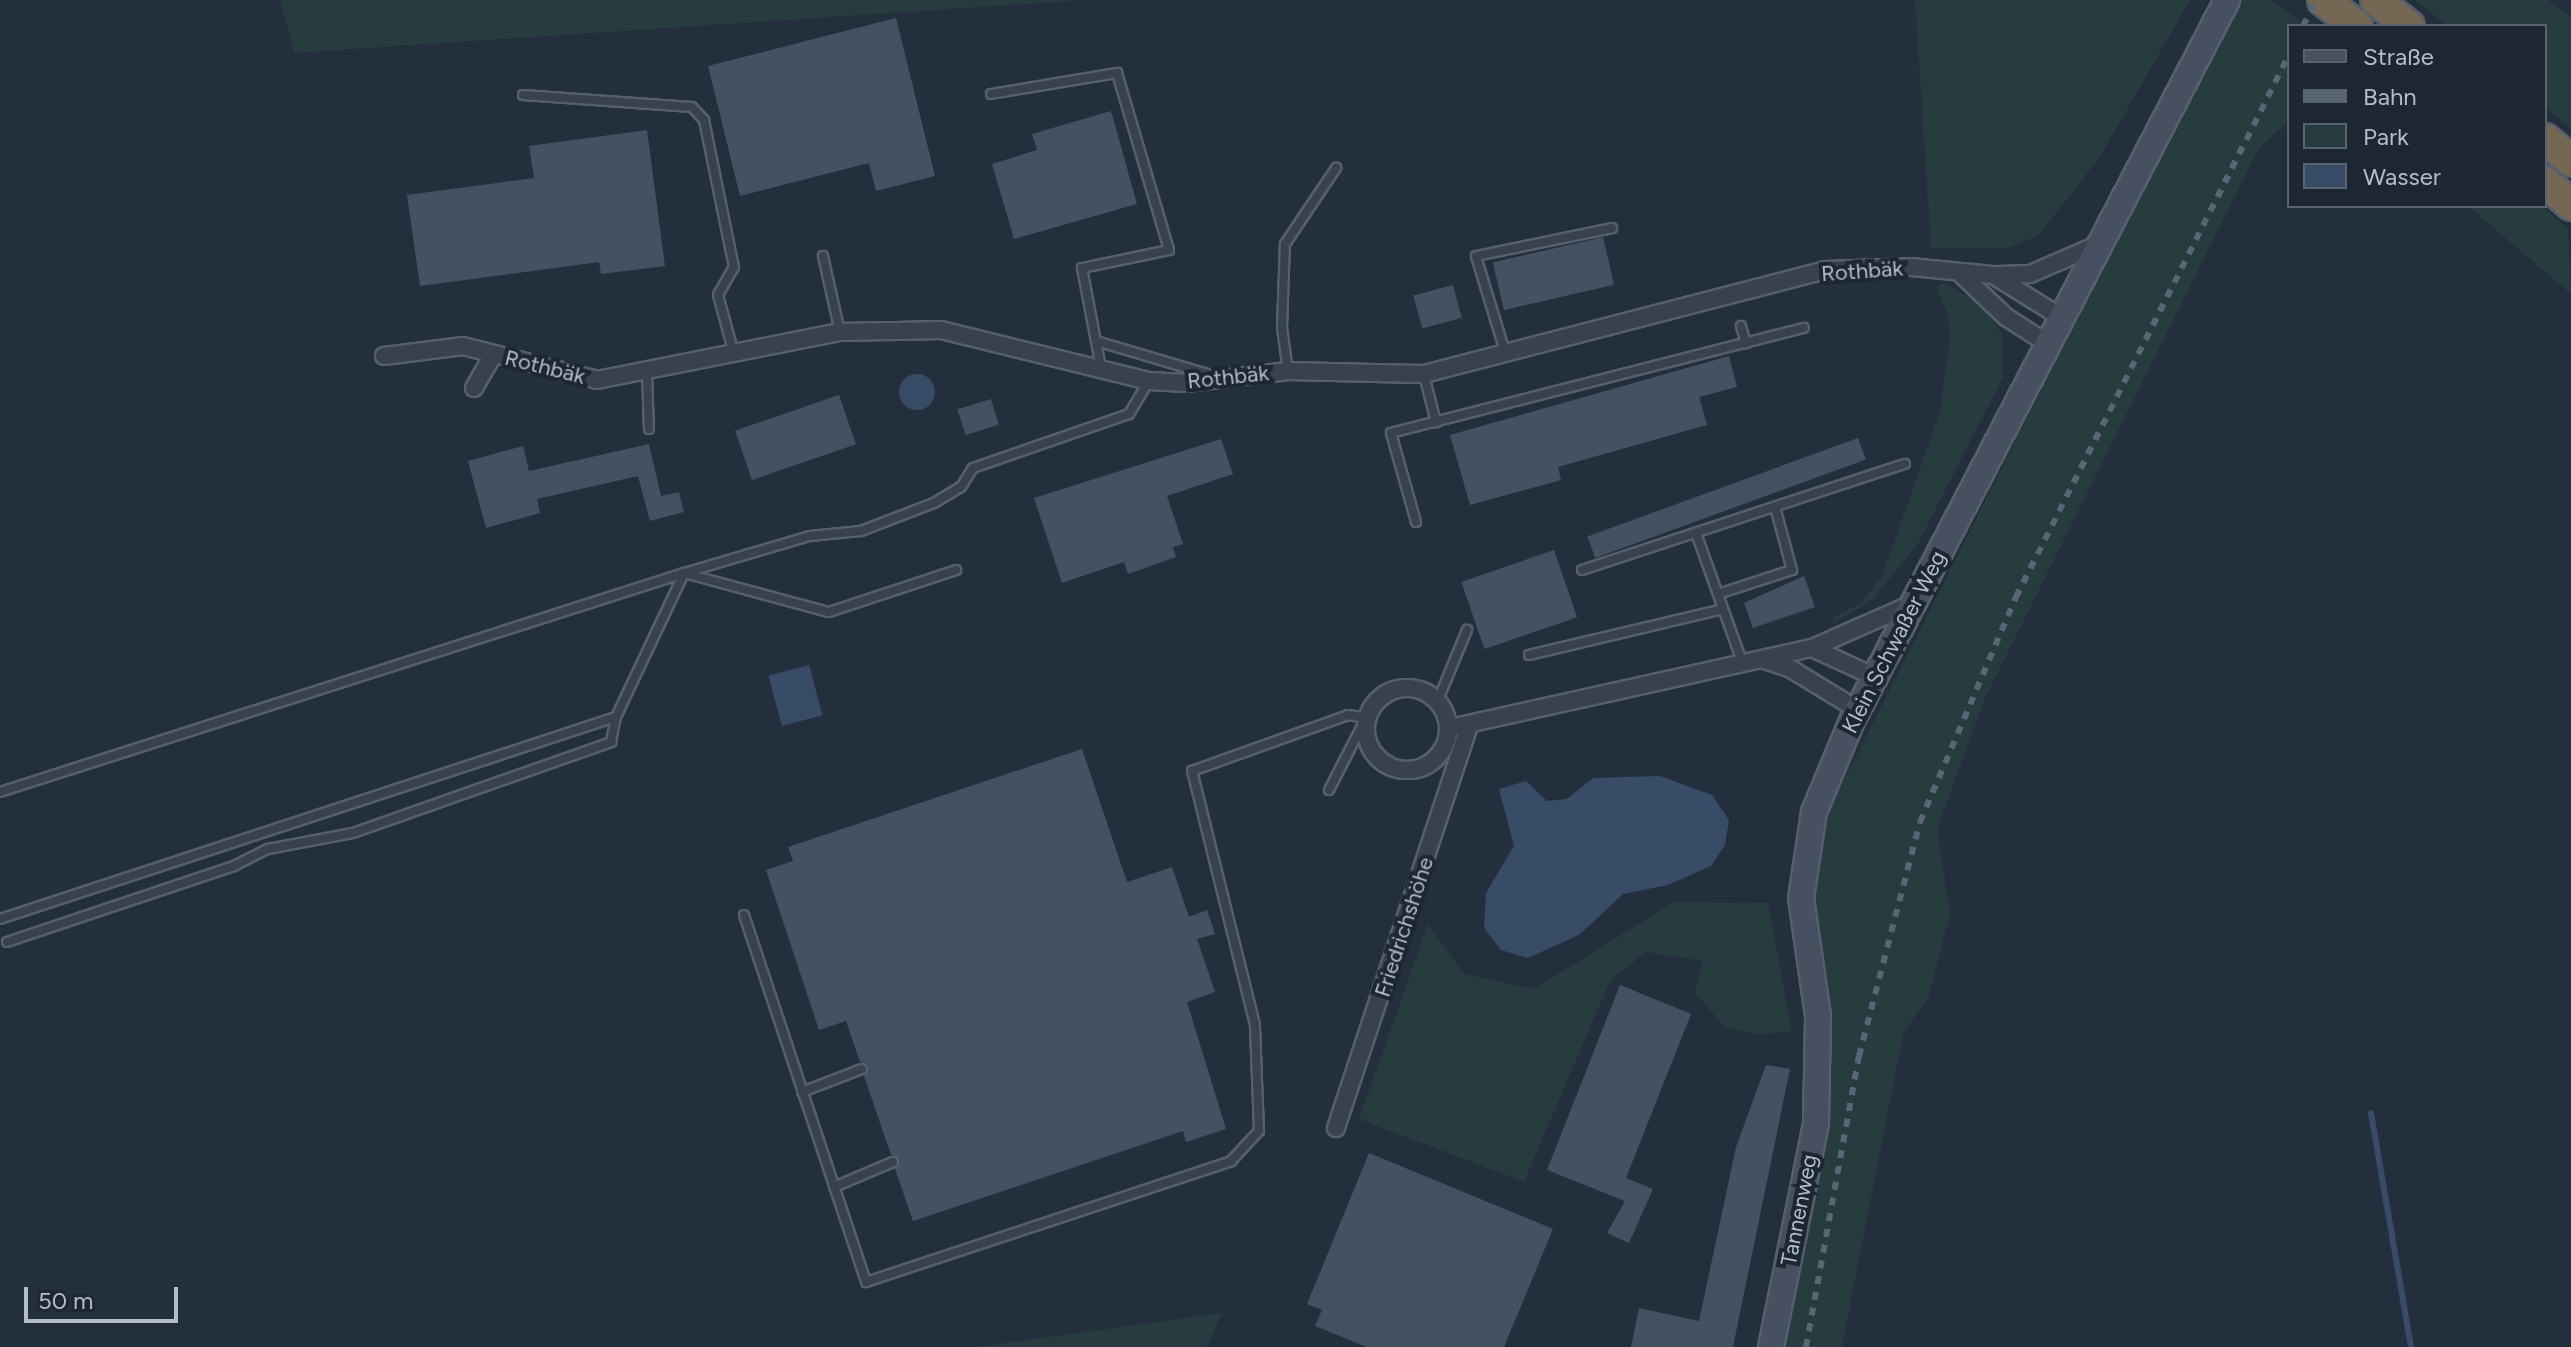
<!DOCTYPE html>
<html>
<head>
<meta charset="utf-8">
<style>
  body { margin:0 }
  #map { position:relative; width:2571px; height:1347px; overflow:hidden; background:#242f3e; font-family:Figtree,sans-serif }
  div>[style] { position:absolute }
  .green>* { inset:0; background:#263c3f }
  .water>* { inset:0; background:#394c67; transform-origin:0 0 }
  .round { border-radius:50% }
  .stream>* { height:6px; margin:-3px; padding:0 3px; transform-origin:3px; border-radius:3px; background:#394c67 }
  .building>* { inset:0; background:#455162; transform-origin:0 0 }
  .roads { filter:drop-shadow(2px 0 #565f6c) drop-shadow(-2px 0 #565f6c) drop-shadow(0 2px #565f6c) drop-shadow(0 -2px #565f6c) }
  .lane>* { height:8px; margin:-4px; padding:0 4px; transform-origin:4px; border-radius:4px; background:#38414e }
  .street>* { height:16px; margin:-8px; padding:0 8px; transform-origin:8px; border-radius:8px; background:#38414e }
  .street>.ring { margin:-8px; padding:0; box-sizing:content-box; background:none; border:16px solid #38414e; border-radius:50% }
  .secondary>* { height:24px; margin:-12px; padding:0 12px; transform-origin:12px; border-radius:12px; background:#465061 }
  .highway>* { height:30px; margin:-15px; padding:0 15px; transform-origin:15px; border-radius:15px; background:#746855 }
  .rail>* { height:6px; margin-top:-3px; transform-origin:0; background:repeating-linear-gradient(90deg,#5a6575 0 8px,transparent 0 16px) }
  span { translate:-50% -50%; white-space:nowrap; text-align:center; line-height:1.15; -webkit-text-stroke:8px #1d2633; paint-order:stroke }
  .street-label { font-size:22px; color:#b4bcc9 }
  .legend { position:absolute; left:2287px; top:24px; width:260px; height:184px; box-sizing:border-box; background:#1d2633; border:2px solid #59626f; margin:0; padding:10px 14px; list-style:none; font-size:24px; color:#b4bcc9 }
  .legend li { display:flex; align-items:center; gap:16px; height:40px }
  .legend b { width:40px; border:2px solid #59626f }
  .scale { position:absolute; left:24px; top:1287px; width:154px; height:36px; box-sizing:border-box; border:4px solid #b4bcc9; border-top:0; padding-left:10px; font-size:24px; line-height:28px; white-space:nowrap; color:#b4bcc9; -webkit-text-stroke:6px #1d2633; paint-order:stroke }
</style>
</head>
<body>
<div id="map">
  <div class="green">
    <div style="clip-path:polygon(280px 0,1084px 0,294px 53px)"></div>
    <div style="clip-path:polygon(1915px 0,2190px 0,2100px 157px,2038px 236px,2008px 248px,1931px 248px)"></div>
    <div style="clip-path:polygon(2238px 0,2272px 0,2306px 26px,2289px 26px,2289px 120px,2259px 148px,1985px 698px,1937px 829px,1950px 914px,1929px 996px,1903px 1034px,1842px 1347px,1780px 1347px,1825px 1136px,1831px 1071px,1814px 882px,1830px 808px)"></div>
    <div style="clip-path:polygon(2416px 0,2548px 0,2571px 17px,2571px 129px,2545px 107px,2545px 26px,2447px 26px)"></div>
    <div style="clip-path:polygon(2468px 206px,2542px 206px,2568px 228px,2571px 294px)"></div>
    <div style="clip-path:polygon(1943px 283px,1980px 302px,2002px 334px,2003px 377px,1919px 542px,1873px 599px,1832px 624px,1834px 617px,1861px 603px,1882px 576px,1940px 412px,1950px 337px,1947px 313px,1936px 287px)"></div>
    <div style="clip-path:polygon(1674px 902px,1768px 903px,1792px 1032px,1757px 1034px,1725px 1027px,1695px 993px,1703px 961px,1646px 952px,1610px 981px,1524px 1182px,1359px 1119px,1428px 924px,1464px 974px,1534px 989px)"></div>
    <div style="clip-path:polygon(1222px 1313px,1207px 1347px,976px 1347px)"></div>
  </div>
  <div class="water">
    <div class="round" style="left:899px;top:374px;width:36px;height:36px"></div>
    <div style="left:809px;top:665px;width:52px;height:42px;rotate:75deg"></div>
    <div style="clip-path:polygon(1660px 776px,1712px 795px,1729px 820px,1725px 845px,1711px 866px,1668px 885px,1623px 894px,1579px 935px,1528px 958px,1501px 950px,1484px 928px,1486px 893px,1514px 846px,1499px 789px,1526px 781px,1547px 801px,1567px 799px,1593px 778px)"></div>
  </div>
  <div class="stream">
    <div style="left:2371px;top:1113px;width:237px;rotate:80.3deg"></div>
  </div>
  <div class="building">
    <div style="clip-path:polygon(896px 18px,935px 176px,876px 191px,869px 163px,740px 196px,708px 66px)"></div>
    <div style="clip-path:polygon(1111px 111px,1137px 204px,1014px 239px,992px 164px,1037px 150px,1032px 134px)"></div>
    <div style="clip-path:polygon(647px 130px,665px 266px,601px 274px,599px 262px,420px 286px,407px 195px,534px 178px,529px 146px)"></div>
    <div style="left:1603px;top:237px;width:49px;height:113px;rotate:77deg"></div>
    <div style="left:1453px;top:285px;width:34px;height:41px;rotate:75deg"></div>
    <div style="clip-path:polygon(1729px 356px,1737px 387px,1699px 397px,1707px 425px,1558px 467px,1561px 480px,1470px 505px,1450px 435px)"></div>
    <div style="left:839px;top:395px;width:52px;height:110px;rotate:71deg"></div>
    <div style="left:991px;top:399px;width:27px;height:35px;rotate:73deg"></div>
    <div style="left:1858px;top:438px;width:23px;height:288px;rotate:70deg"></div>
    <div style="clip-path:polygon(1221px 439px,1233px 474px,1167px 496px,1183px 544px,1173px 547px,1176px 557px,1128px 574px,1124px 562px,1062px 583px,1034px 498px)"></div>
    <div style="clip-path:polygon(649px 444px,661px 496px,679px 492px,684px 512px,650px 521px,638px 476px,537px 499px,540px 513px,486px 528px,468px 461px,523px 446px,529px 471px)"></div>
    <div style="left:1554px;top:550px;width:71px;height:98px;rotate:71deg"></div>
    <div style="clip-path:polygon(1804px 576px,1815px 607px,1753px 628px,1744px 603px)"></div>
    <div style="clip-path:polygon(1082px 749px,1127px 882px,1172px 867px,1189px 917px,1207px 910px,1215px 934px,1197px 939px,1215px 992px,1187px 1002px,1226px 1129px,1186px 1142px,1183px 1131px,913px 1221px,895px 1169px,900px 1160px,891px 1155px,864px 1076px,868px 1066px,860px 1062px,846px 1021px,819px 1030px,766px 870px,793px 861px,788px 847px)"></div>
    <div style="clip-path:polygon(1620px 985px,1691px 1014px,1626px 1178px,1653px 1189px,1629px 1243px,1607px 1233px,1625px 1201px,1547px 1170px)"></div>
    <div style="clip-path:polygon(1766px 1065px,1790px 1069px,1733px 1347px,1631px 1347px,1639px 1308px,1699px 1321px,1736px 1147px)"></div>
    <div style="clip-path:polygon(1369px 1153px,1553px 1229px,1504px 1347px,1367px 1347px,1315px 1326px,1322px 1310px,1307px 1304px)"></div>
  </div>
  <div class="roads">
    <div class="lane">
      <div style="left:991px;top:94px;width:128px;rotate:-9.5deg"></div>
      <div style="left:1117px;top:73px;width:184px;rotate:73.6deg"></div>
      <div style="left:1169px;top:250px;width:89px;rotate:168.3deg"></div>
      <div style="left:1082px;top:268px;width:102px;rotate:79.2deg"></div>
      <div style="left:523px;top:95px;width:169px;rotate:4.1deg"></div>
      <div style="left:692px;top:107px;width:18px;rotate:47deg"></div>
      <div style="left:704px;top:120px;width:150px;rotate:78.5deg"></div>
      <div style="left:734px;top:267px;width:32px;rotate:120deg"></div>
      <div style="left:718px;top:295px;width:61px;rotate:74.8deg"></div>
      <div style="left:823px;top:256px;width:78px;rotate:77.4deg"></div>
      <div style="left:1741px;top:326px;width:18px;rotate:74deg"></div>
      <div style="left:1096px;top:341px;width:123px;rotate:16.5deg"></div>
      <div style="left:1506px;top:355px;width:103px;rotate:-106.9deg"></div>
      <div style="left:1476px;top:256px;width:139px;rotate:-11.6deg"></div>
      <div style="left:1288px;top:371px;width:43px;rotate:-97.9deg"></div>
      <div style="left:1282px;top:328px;width:84px;rotate:-88deg"></div>
      <div style="left:1285px;top:244px;width:92px;rotate:-56.1deg"></div>
      <div style="left:647px;top:373px;width:56px;rotate:88deg"></div>
      <div style="left:1424px;top:375px;width:49px;rotate:75.7deg"></div>
      <div style="left:1416px;top:522px;width:92px;rotate:-105.7deg"></div>
      <div style="left:1391px;top:433px;width:426px;rotate:-14.3deg"></div>
      <div style="left:1696px;top:533px;width:139px;rotate:70.3deg"></div>
      <div style="left:1582px;top:570px;width:340px;rotate:-18.2deg"></div>
      <div style="left:1718px;top:594px;width:78px;rotate:-18deg"></div>
      <div style="left:1792px;top:570px;width:65px;rotate:-105.1deg"></div>
      <div style="left:1529px;top:655px;width:199px;rotate:-13.3deg"></div>
      <div style="left:1438px;top:700px;width:76px;rotate:-67.5deg"></div>
      <div style="left:0;top:792px;width:718px;rotate:-17.75deg"></div>
      <div style="left:684px;top:573px;width:150px;rotate:15.1deg"></div>
      <div style="left:829px;top:612px;width:134px;rotate:-18.3deg"></div>
      <div style="left:744px;top:915px;width:387px;rotate:71.6deg"></div>
      <div style="left:866px;top:1282px;width:385px;rotate:-18.3deg"></div>
      <div style="left:1231px;top:1161px;width:41px;rotate:-47deg"></div>
      <div style="left:1259px;top:1131px;width:106px;rotate:-92.2deg"></div>
      <div style="left:1255px;top:1025px;width:262px;rotate:-103.9deg"></div>
      <div style="left:1192px;top:771px;width:166px;rotate:-19.7deg"></div>
      <div style="left:1348px;top:715px;width:18px;rotate:9deg"></div>
      <div style="left:1366px;top:718px;width:81px;rotate:117.2deg"></div>
      <div style="left:0;top:919px;width:648px;rotate:-18.16deg"></div>
      <div style="left:7px;top:942px;width:239px;rotate:-18.5deg"></div>
      <div style="left:234px;top:866px;width:38px;rotate:-27deg"></div>
      <div style="left:268px;top:849px;width:86px;rotate:-10.7deg"></div>
      <div style="left:353px;top:833px;width:274px;rotate:-19.4deg"></div>
      <div style="left:611px;top:742px;width:25px;rotate:-79deg"></div>
      <div style="left:616px;top:717px;width:159px;rotate:-64.7deg"></div>
      <div style="left:684px;top:573px;width:131px;rotate:-16.4deg"></div>
      <div style="left:810px;top:536px;width:51px;rotate:-5.6deg"></div>
      <div style="left:861px;top:531px;width:78px;rotate:-21deg"></div>
      <div style="left:934px;top:503px;width:31px;rotate:-31deg"></div>
      <div style="left:961px;top:487px;width:22px;rotate:-58deg"></div>
      <div style="left:973px;top:468px;width:165px;rotate:-19.1deg"></div>
      <div style="left:1129px;top:414px;width:39px;rotate:-59deg"></div>
      <div style="left:802px;top:1092px;width:64px;rotate:-21deg"></div>
      <div style="left:834px;top:1187px;width:64px;rotate:-23deg"></div>
    </div>
    <div class="street">
      <div style="left:1962px;top:275px;width:61px;rotate:43.7deg"></div>
      <div style="left:2006px;top:317px;width:50px;rotate:32.7deg"></div>
      <div style="left:1998px;top:275px;width:32px;rotate:-2deg"></div>
      <div style="left:2030px;top:274px;width:78px;rotate:-23.3deg"></div>
      <div style="left:384px;top:356px;width:80px;rotate:-7.2deg"></div>
      <div style="left:463px;top:346px;width:138px;rotate:14.2deg"></div>
      <div style="left:597px;top:380px;width:248px;rotate:-11.2deg"></div>
      <div style="left:840px;top:332px;width:101px;rotate:-1.1deg"></div>
      <div style="left:941px;top:330px;width:214px;rotate:13.8deg"></div>
      <div style="left:1149px;top:381px;width:37px;rotate:3deg"></div>
      <div style="left:1186px;top:383px;width:103px;rotate:-6.7deg"></div>
      <div style="left:1288px;top:371px;width:136px;rotate:1.3deg"></div>
      <div style="left:1424px;top:374px;width:415px;rotate:-14.5deg"></div>
      <div style="left:1826px;top:270px;width:85px;rotate:-2deg"></div>
      <div style="left:1911px;top:267px;width:82px;rotate:5.6deg"></div>
      <div style="left:1993px;top:275px;width:81px;rotate:31.9deg"></div>
      <div style="left:474px;top:388px;width:38px;rotate:-60deg"></div>
      <div style="left:1812px;top:648px;width:111px;rotate:-23.8deg"></div>
      <div style="left:1764px;top:660px;width:28px;rotate:18deg"></div>
      <div style="left:1791px;top:669px;width:79px;rotate:31.5deg"></div>
      <div class="ring" style="left:1366px;top:688px;width:66px;height:66px"></div>
      <div style="left:1450px;top:728px;width:371px;rotate:-12.5deg"></div>
      <div style="left:1812px;top:648px;width:69px;rotate:24.7deg"></div>
      <div style="left:1336px;top:1128px;width:423px;rotate:-71.7deg"></div>
    </div>
    <div class="secondary">
      <div style="left:1771px;top:1347px;width:228px;rotate:-78.6deg"></div>
      <div style="left:1816px;top:1123px;width:107px;rotate:-88.9deg"></div>
      <div style="left:1818px;top:1016px;width:119px;rotate:-98.2deg"></div>
      <div style="left:1801px;top:898px;width:87px;rotate:-81.4deg"></div>
      <div style="left:1814px;top:812px;width:96px;rotate:-67.4deg"></div>
      <div style="left:1851px;top:723px;width:815px;rotate:-62.52deg"></div>
    </div>
    <div class="highway">
      <div style="left:2323px;top:0;width:43px;rotate:37.4deg"></div>
      <div style="left:2376px;top:0;width:42px;rotate:38.2deg"></div>
      <div style="left:2545px;top:139px;width:34px;rotate:40deg"></div>
      <div style="left:2545px;top:182px;width:35px;rotate:41deg"></div>
    </div>
  </div>
  <div class="rail">
    <div style="left:2303px;top:26px;width:29px;rotate:-63deg"></div>
    <div style="left:1806px;top:1347px;width:296px;rotate:-79.7deg"></div>
    <div style="left:1859px;top:1056px;width:242px;rotate:-75.4deg"></div>
    <div style="left:1920px;top:822px;width:245px;rotate:-66.9deg"></div>
    <div style="left:2016px;top:597px;width:607px;rotate:-63.27deg"></div>
  </div>
  <div class="street-label">
    <span style="left:1862px;top:271px;rotate:-4deg">Rothbäk</span>
    <span style="left:545px;top:367px;rotate:14deg">Rothbäk</span>
    <span style="left:1228px;top:377px;rotate:-6deg">Rothbäk</span>
    <span style="left:1894px;top:642px;rotate:-63deg">Klein Schwaßer Weg</span>
    <span style="left:1404px;top:927px;rotate:-72deg">Friedrichshöhe</span>
    <span style="left:1799px;top:1210px;rotate:-79deg">Tannenweg</span>
  </div>
  <ul class="legend">
  <li><b style="height:10px;background:#465061"></b>Straße</li>
  <li><b style="height:10px;background:#5a6575"></b>Bahn</li>
  <li><b style="height:22px;background:#263c3f"></b>Park</li>
  <li><b style="height:22px;background:#394c67"></b>Wasser</li>
  </ul>
  <div class="scale">50 m</div>
</div>
</body>
</html>
